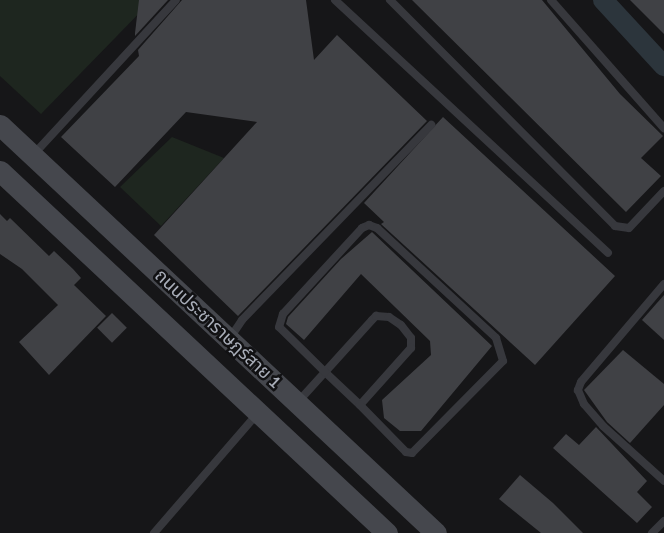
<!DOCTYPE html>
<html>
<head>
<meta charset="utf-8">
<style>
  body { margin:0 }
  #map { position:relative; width:664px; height:533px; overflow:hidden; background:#161618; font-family:Signika,"Noto Sans Thai",sans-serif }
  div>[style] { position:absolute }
  .green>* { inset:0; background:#1e261f }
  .canal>* { height:20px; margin:-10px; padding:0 10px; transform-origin:10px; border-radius:10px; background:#2c353c }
  .building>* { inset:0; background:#404145; transform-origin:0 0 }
  .service>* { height:8px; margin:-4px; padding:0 4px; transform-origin:4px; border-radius:4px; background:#37383d }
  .secondary>* { height:21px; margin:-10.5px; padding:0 10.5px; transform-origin:10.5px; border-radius:10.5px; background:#45474d }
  span { translate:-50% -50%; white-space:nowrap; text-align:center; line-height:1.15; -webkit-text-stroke:5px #111113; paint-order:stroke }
  .street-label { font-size:18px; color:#a8adb8 }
</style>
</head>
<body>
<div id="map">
  <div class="green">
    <div style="clip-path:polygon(0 0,152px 0,41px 114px,0 76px)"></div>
    <div style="clip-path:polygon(172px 137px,224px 158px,161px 226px,120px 187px)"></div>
  </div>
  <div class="canal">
    <div style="left:603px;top:0;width:90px;rotate:47.3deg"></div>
  </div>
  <div class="building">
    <div style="clip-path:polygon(139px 0,168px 0,135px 36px,135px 33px)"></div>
    <div style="clip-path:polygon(182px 0,306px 0,314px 60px,337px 35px,427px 121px,238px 316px,154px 235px,257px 122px,186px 112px,115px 187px,61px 137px,139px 56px,138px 50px)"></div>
    <div style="clip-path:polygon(412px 0,542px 0,620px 94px,663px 136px,641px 158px,661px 176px,626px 212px)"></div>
    <div style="clip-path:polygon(630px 0,664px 0,664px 34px)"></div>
    <div style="clip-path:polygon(443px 117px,615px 276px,535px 365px,381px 224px,384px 222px,364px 203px)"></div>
    <div style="clip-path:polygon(0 214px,7px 221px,10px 218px,49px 256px,54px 251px,73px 269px,81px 278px,74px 285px,106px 316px,49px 375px,19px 342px,58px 305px,22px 269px,0 254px)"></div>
    <div style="clip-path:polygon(372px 232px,492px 346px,421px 431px,400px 431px,384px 418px,382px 400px,431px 355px,430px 341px,361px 274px,304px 340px,286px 324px,288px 317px,341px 259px)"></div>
    <div style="clip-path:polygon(664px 295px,664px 340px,642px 320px)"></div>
    <div style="left:112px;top:313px;width:21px;height:21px;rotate:45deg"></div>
    <div style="clip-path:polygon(623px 350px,664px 384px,664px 405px,630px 443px,607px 422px,584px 390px)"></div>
    <div style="clip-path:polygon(596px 427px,647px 481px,637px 492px,652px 507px,637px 523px,553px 448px,566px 434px,579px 445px)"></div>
    <div style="clip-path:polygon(520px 475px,553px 503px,583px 533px,541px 533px,499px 499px)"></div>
  </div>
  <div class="service">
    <div style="left:335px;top:0;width:372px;rotate:42.8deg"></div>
    <div style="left:390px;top:0;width:319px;rotate:45.1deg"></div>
    <div style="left:615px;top:226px;width:14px;rotate:8deg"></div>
    <div style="left:629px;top:228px;width:51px;rotate:-46.6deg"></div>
    <div style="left:551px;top:0;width:171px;rotate:48.6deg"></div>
    <div style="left:34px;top:154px;width:209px;rotate:-47.3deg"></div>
    <div style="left:664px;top:284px;width:128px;rotate:130.3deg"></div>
    <div style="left:581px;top:382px;width:9px;rotate:111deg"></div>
    <div style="left:578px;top:390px;width:15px;rotate:67deg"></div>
    <div style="left:584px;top:404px;width:29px;rotate:49deg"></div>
    <div style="left:603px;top:426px;width:82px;rotate:42deg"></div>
    <div style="left:230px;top:338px;width:22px;rotate:-56deg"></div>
    <div style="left:242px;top:320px;width:272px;rotate:-45.9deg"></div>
    <div style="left:297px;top:403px;width:42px;rotate:-47.9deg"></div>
    <div style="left:325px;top:372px;width:70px;rotate:-47.9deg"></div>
    <div style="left:372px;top:320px;width:6px;rotate:-45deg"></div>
    <div style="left:376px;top:316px;width:13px;rotate:4deg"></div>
    <div style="left:389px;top:317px;width:14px;rotate:34deg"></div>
    <div style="left:401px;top:325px;width:16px;rotate:52deg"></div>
    <div style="left:411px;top:338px;width:10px;rotate:90deg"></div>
    <div style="left:411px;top:348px;width:76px;rotate:131.8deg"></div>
    <div style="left:360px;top:405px;width:48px;rotate:-136.7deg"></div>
    <div style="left:325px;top:372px;width:64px;rotate:-135.6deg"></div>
    <div style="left:279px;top:327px;width:14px;rotate:-73deg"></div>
    <div style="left:283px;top:314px;width:117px;rotate:-47.4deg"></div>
    <div style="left:362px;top:228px;width:8px;rotate:-23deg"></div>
    <div style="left:369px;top:225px;width:9px;rotate:21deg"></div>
    <div style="left:377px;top:228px;width:162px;rotate:42.7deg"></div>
    <div style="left:496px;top:338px;width:24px;rotate:73deg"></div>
    <div style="left:503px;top:361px;width:129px;rotate:134.7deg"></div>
    <div style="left:412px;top:453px;width:6px;rotate:-171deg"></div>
    <div style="left:406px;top:452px;width:66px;rotate:-134.4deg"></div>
    <div style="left:154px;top:533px;width:157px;rotate:-49.1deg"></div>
    <div style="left:652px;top:533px;width:17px;rotate:-45deg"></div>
  </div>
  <div class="secondary">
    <div style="left:0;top:125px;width:597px;rotate:43.1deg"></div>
    <div style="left:0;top:171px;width:530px;rotate:43.09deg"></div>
  </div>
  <div class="street-label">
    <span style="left:218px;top:329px;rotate:43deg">ถนนประชาราษฎร์สาย 1</span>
  </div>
</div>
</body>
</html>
